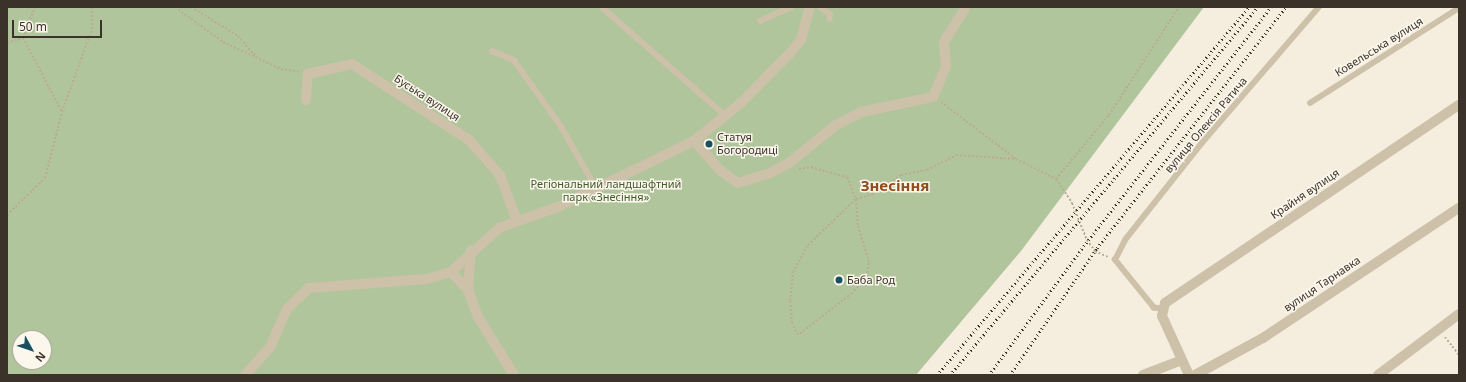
<!DOCTYPE html>
<html>
<head>
<meta charset="utf-8">
<style>
  body { margin:0 }
  #map { position:relative; width:1466px; height:382px; overflow:hidden; background:#f5eedf; font-family:"Noto Sans",sans-serif }
  div>[style] { position:absolute }
  .green>* { inset:0; background:#b1c59d }
  .path>* { height:2px; margin-top:-1px; transform-origin:0; background:repeating-linear-gradient(90deg,#baab93 0 2px,transparent 0 4px) }
  .service>* { height:5.5px; margin:-2.75px; padding:0 2.75px; transform-origin:2.75px; border-radius:2.75px; background:#cec1a9 }
  .minor>* { height:10px; margin:-5px; padding:0 5px; transform-origin:5px; border-radius:5px; background:#cec1a9 }
  .tertiary>* { height:10px; margin:-5px; padding:0 5px; transform-origin:5px; border-radius:5px; background:#cec1a9 }
  .rail>* { height:3px; margin-top:-1.5px; transform-origin:0; background:repeating-linear-gradient(90deg,#3b3229 0 1px,transparent 0 4px) }
  .dots>* { width:11px; height:11px; translate:-50% -50%; box-sizing:border-box; border:2px solid #fbf7ec; border-radius:50% }
  span { translate:-50% -50%; white-space:nowrap; text-align:center; line-height:1.15; -webkit-text-stroke:3px #fbf7ec; paint-order:stroke }
  .street-label { font-size:11px; color:#3b3229 }
  .poi-label { font-size:11px; color:#3b3229 }
  .left { translate:0 -50%; text-align:left }
  .park-label { font-size:11px; color:#415b2b }
  .district-label { font-size:15px; color:#914c1c; font-weight:700 }
  .frame { position:absolute; inset:0; border:8px solid #3b3229; pointer-events:none }
  .north { position:absolute; left:12px; top:330px; width:40px; height:40px; box-sizing:border-box; background:#fbf7ec; border:1px solid #aea89e; border-radius:50%; rotate:130deg; font-size:11px; font-weight:700; line-height:16px; text-align:center; color:#3b3229 }
  .north::after { content:''; display:block; margin:auto; width:14px; height:18px; background:#1b4f60; clip-path:polygon(50% 0,100% 100%,50% 72%,0 100%) }
  .scale { position:absolute; left:12px; top:20px; width:90px; height:18px; box-sizing:border-box; border:2px solid #3b3229; border-top:0; padding-left:5px; font-size:12px; line-height:14px; white-space:nowrap; color:#3b3229; -webkit-text-stroke:3px #fbf7ec; paint-order:stroke }
</style>
</head>
<body>
<div id="map">
  <div class="green">
    <div style="clip-path:polygon(evenodd,7px 7px,1204px 7px,1021px 251px,916px 375px,7px 375px,7px 7px,20px 338px,44px 338px,44px 362px,20px 362px,20px 338px)"></div>
  </div>
  <div class="path">
    <div style="left:175px;top:7px;width:59px;rotate:36.1deg"></div>
    <div style="left:223px;top:42px;width:64px;rotate:25deg"></div>
    <div style="left:281px;top:69px;width:18px;rotate:9deg"></div>
    <div style="left:191px;top:7px;width:55px;rotate:31.7deg"></div>
    <div style="left:238px;top:36px;width:28px;rotate:49deg"></div>
    <div style="left:23px;top:38px;width:84px;rotate:62.2deg"></div>
    <div style="left:62px;top:112px;width:88px;rotate:-70.1deg"></div>
    <div style="left:92px;top:29px;width:22px;rotate:-90deg"></div>
    <div style="left:7px;top:43px;width:17px;rotate:-17deg"></div>
    <div style="left:23px;top:38px;width:33px;rotate:-69deg"></div>
    <div style="left:941px;top:102px;width:94px;rotate:37.2deg"></div>
    <div style="left:1016px;top:159px;width:45px;rotate:26.6deg"></div>
    <div style="left:1056px;top:179px;width:83px;rotate:-50.4deg"></div>
    <div style="left:1109px;top:115px;width:129px;rotate:-57.1deg"></div>
    <div style="left:799px;top:169px;width:12px;rotate:-9deg"></div>
    <div style="left:811px;top:167px;width:37px;rotate:16deg"></div>
    <div style="left:847px;top:177px;width:24px;rotate:68deg"></div>
    <div style="left:856px;top:199px;width:27px;rotate:86deg"></div>
    <div style="left:858px;top:226px;width:39px;rotate:73deg"></div>
    <div style="left:869px;top:263px;width:14px;rotate:102deg"></div>
    <div style="left:866px;top:277px;width:21px;rotate:131deg"></div>
    <div style="left:852px;top:293px;width:68px;rotate:142.1deg"></div>
    <div style="left:798px;top:335px;width:13px;rotate:-117deg"></div>
    <div style="left:792px;top:323px;width:22px;rotate:-95deg"></div>
    <div style="left:790px;top:301px;width:29px;rotate:-84deg"></div>
    <div style="left:793px;top:272px;width:31px;rotate:-61deg"></div>
    <div style="left:808px;top:245px;width:66px;rotate:-43.8deg"></div>
    <div style="left:856px;top:199px;width:18px;rotate:-16deg"></div>
    <div style="left:873px;top:194px;width:34px;rotate:-34deg"></div>
    <div style="left:901px;top:175px;width:26px;rotate:-11deg"></div>
    <div style="left:927px;top:170px;width:33px;rotate:-27deg"></div>
    <div style="left:956px;top:155px;width:60px;rotate:3.8deg"></div>
    <div style="left:1056px;top:179px;width:29px;rotate:56deg"></div>
    <div style="left:1072px;top:203px;width:40px;rotate:68deg"></div>
    <div style="left:1087px;top:240px;width:14px;rotate:54deg"></div>
    <div style="left:1095px;top:251px;width:14px;rotate:25deg"></div>
    <div style="left:7px;top:215px;width:53px;rotate:-44.2deg"></div>
    <div style="left:45px;top:178px;width:68px;rotate:-75.6deg"></div>
    <div style="left:1445px;top:337px;width:23px;rotate:52deg"></div>
  </div>
  <div class="service">
    <div style="left:602px;top:7px;width:165px;rotate:41.3deg"></div>
    <div style="left:820px;top:7px;width:12px;rotate:35deg"></div>
    <div style="left:830px;top:14px;width:5px;rotate:90deg"></div>
    <div style="left:760px;top:21px;width:34px;rotate:-24deg"></div>
    <div style="left:492px;top:51px;width:24px;rotate:22deg"></div>
    <div style="left:514px;top:60px;width:81px;rotate:54.5deg"></div>
    <div style="left:561px;top:126px;width:73px;rotate:60.3deg"></div>
    <div style="left:1310px;top:103px;width:177px;rotate:-32.5deg"></div>
    <div style="left:1161px;top:309px;width:7px;rotate:-172deg"></div>
    <div style="left:1154px;top:308px;width:62px;rotate:-129.1deg"></div>
    <div style="left:1115px;top:260px;width:22px;rotate:-63deg"></div>
    <div style="left:1125px;top:240px;width:124px;rotate:-51.6deg"></div>
    <div style="left:1202px;top:143px;width:179px;rotate:-49.3deg"></div>
  </div>
  <div class="minor">
    <div style="left:306px;top:100px;width:26px;rotate:-86deg"></div>
    <div style="left:308px;top:74px;width:45px;rotate:-12.8deg"></div>
    <div style="left:352px;top:64px;width:140px;rotate:33deg"></div>
    <div style="left:469px;top:140px;width:47px;rotate:48.5deg"></div>
    <div style="left:500px;top:175px;width:49px;rotate:69.7deg"></div>
    <div style="left:694px;top:141px;width:40px;rotate:48deg"></div>
    <div style="left:721px;top:171px;width:21px;rotate:35deg"></div>
    <div style="left:738px;top:183px;width:31px;rotate:-17deg"></div>
    <div style="left:768px;top:174px;width:24px;rotate:-28deg"></div>
    <div style="left:789px;top:163px;width:60px;rotate:-39deg"></div>
    <div style="left:836px;top:125px;width:28px;rotate:-27deg"></div>
    <div style="left:861px;top:112px;width:74px;rotate:-11.8deg"></div>
    <div style="left:933px;top:97px;width:34px;rotate:-67deg"></div>
    <div style="left:946px;top:66px;width:24px;rotate:-95deg"></div>
    <div style="left:944px;top:42px;width:39px;rotate:-58deg"></div>
    <div style="left:245px;top:375px;width:38px;rotate:-48deg"></div>
    <div style="left:270px;top:347px;width:42px;rotate:-65.9deg"></div>
    <div style="left:287px;top:309px;width:30px;rotate:-44deg"></div>
    <div style="left:309px;top:288px;width:118px;rotate:-4.4deg"></div>
    <div style="left:427px;top:279px;width:25px;rotate:-16deg"></div>
    <div style="left:1143px;top:375px;width:40px;rotate:-21deg"></div>
    <div style="left:1189px;top:375px;width:65px;rotate:-114.6deg"></div>
    <div style="left:1162px;top:316px;width:13px;rotate:-77deg"></div>
    <div style="left:1165px;top:303px;width:354px;rotate:-34deg"></div>
    <div style="left:1195px;top:375px;width:77px;rotate:-28.6deg"></div>
    <div style="left:1263px;top:338px;width:235px;rotate:-33.6deg"></div>
  </div>
  <div class="tertiary">
    <div style="left:468px;top:290px;width:40px;rotate:-85.7deg"></div>
    <div style="left:514px;top:375px;width:68px;rotate:-121.8deg"></div>
    <div style="left:478px;top:317px;width:29px;rotate:-110deg"></div>
    <div style="left:468px;top:290px;width:25px;rotate:-133deg"></div>
    <div style="left:451px;top:272px;width:65px;rotate:-42.5deg"></div>
    <div style="left:499px;top:228px;width:65px;rotate:-19.8deg"></div>
    <div style="left:560px;top:206px;width:149px;rotate:-25.9deg"></div>
    <div style="left:694px;top:141px;width:62px;rotate:-39.1deg"></div>
    <div style="left:742px;top:102px;width:69px;rotate:-45.6deg"></div>
    <div style="left:790px;top:53px;width:17px;rotate:-50deg"></div>
    <div style="left:801px;top:40px;width:34px;rotate:-75deg"></div>
    <div style="left:1378px;top:375px;width:101px;rotate:-37deg"></div>
  </div>
  <div class="rail">
    <div style="left:937px;top:375px;width:482px;rotate:-49.7deg"></div>
    <div style="left:950px;top:375px;width:480px;rotate:-50.1deg"></div>
    <div style="left:989px;top:375px;width:164px;rotate:-53.7deg"></div>
    <div style="left:1086px;top:243px;width:300px;rotate:-51.9deg"></div>
    <div style="left:1010px;top:375px;width:154px;rotate:-55.6deg"></div>
    <div style="left:1097px;top:248px;width:306px;rotate:-51.9deg"></div>
  </div>
  <div class="dots">
    <div style="left:709px;top:144px;background:#1b4f60"></div>
    <div style="left:839px;top:280px;background:#1b4f60"></div>
  </div>
  <div class="street-label">
    <span style="left:1379px;top:47px;rotate:-32deg">Ковельська вулиця</span>
    <span style="left:427px;top:98px;rotate:33deg">Буська вулиця</span>
    <span style="left:1206px;top:125px;rotate:-50deg">вулиця Олексія Ратича</span>
    <span style="left:1305px;top:194px;rotate:-34deg">Крайня вулиця</span>
    <span style="left:1322px;top:284px;rotate:-34deg">вулиця Тарнавка</span>
  </div>
  <div class="poi-label">
    <span class="left" style="left:717px;top:144px">Статуя<br>Богородиці</span>
    <span class="left" style="left:847px;top:280px">Баба Род</span>
  </div>
  <div class="park-label">
    <span style="left:606px;top:191px">Регіональний ландшафтний<br>парк «Знесіння»</span>
  </div>
  <div class="district-label">
    <span style="left:895px;top:186px">Знесіння</span>
  </div>
  <div class="frame"></div>
  <div class="north">N</div>
  <div class="scale">50 m</div>
</div>
</body>
</html>
